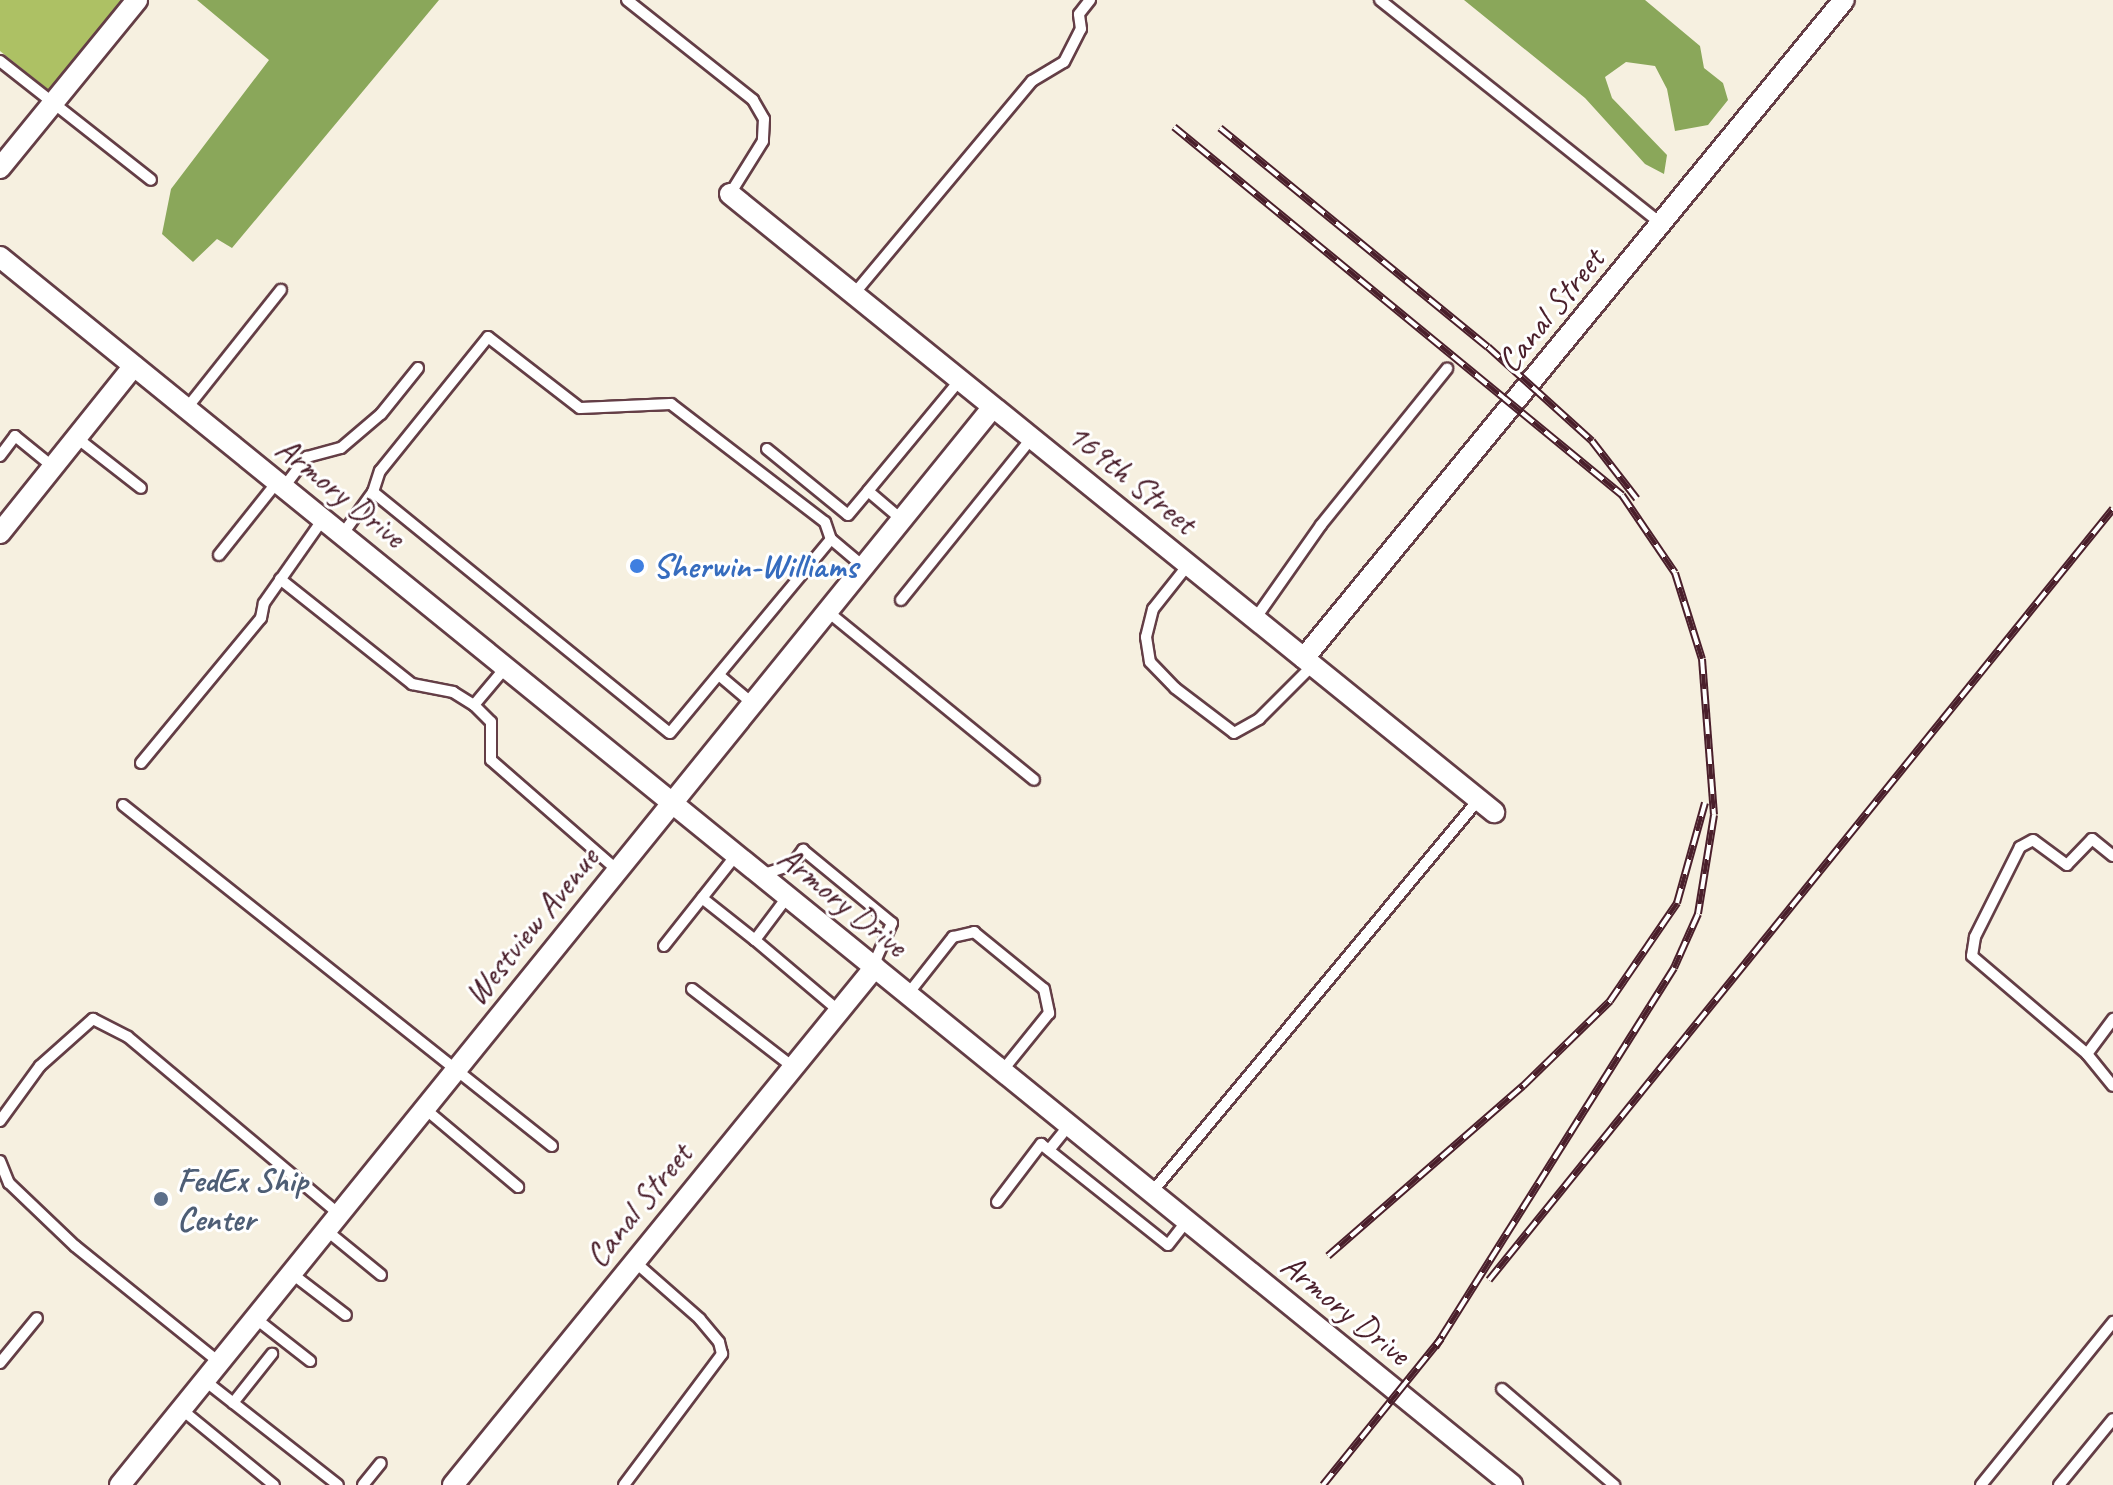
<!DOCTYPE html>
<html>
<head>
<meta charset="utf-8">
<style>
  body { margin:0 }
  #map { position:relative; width:2113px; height:1485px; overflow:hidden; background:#f6f0e0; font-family:Caveat,sans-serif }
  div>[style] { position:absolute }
  .green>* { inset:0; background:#adc164 }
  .forest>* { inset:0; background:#8aa75a }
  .roads { filter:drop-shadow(2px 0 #643e46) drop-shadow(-2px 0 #643e46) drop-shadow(0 2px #643e46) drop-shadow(0 -2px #643e46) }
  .lane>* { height:10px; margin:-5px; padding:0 5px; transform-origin:5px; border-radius:5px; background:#fff }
  .street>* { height:20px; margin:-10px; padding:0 10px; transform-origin:10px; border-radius:10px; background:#fff }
  .rail>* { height:8px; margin-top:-4px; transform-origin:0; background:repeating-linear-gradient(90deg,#fff 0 15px,#4a1f2b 0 30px); box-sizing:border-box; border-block:2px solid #4a1f2b }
  .dots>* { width:22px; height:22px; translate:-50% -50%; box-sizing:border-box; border:4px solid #fff; border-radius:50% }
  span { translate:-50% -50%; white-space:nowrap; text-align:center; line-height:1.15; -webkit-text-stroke:6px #fff; paint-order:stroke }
  .street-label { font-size:34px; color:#4a1f2b }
  .shop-label { font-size:34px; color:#366cbe; font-weight:700 }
  .left { translate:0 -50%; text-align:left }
  .service-label { font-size:34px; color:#4e5e75; font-weight:700 }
</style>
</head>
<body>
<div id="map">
  <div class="green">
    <div style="clip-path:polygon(0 0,125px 0,50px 91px,0 51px)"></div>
  </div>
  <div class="forest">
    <div style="clip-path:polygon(197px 0,439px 0,232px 248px,217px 239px,193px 262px,162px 234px,171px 189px,269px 60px)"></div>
    <div style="clip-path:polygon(1464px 0,1645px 0,1700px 46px,1704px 68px,1723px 83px,1728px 100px,1708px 125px,1675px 131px,1667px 89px,1655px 66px,1626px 62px,1605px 77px,1612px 98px,1667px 155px,1664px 174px,1645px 164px,1585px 98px)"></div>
  </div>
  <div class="roads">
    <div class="lane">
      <div style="left:627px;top:0;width:161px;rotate:38.4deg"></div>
      <div style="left:753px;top:100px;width:22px;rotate:60deg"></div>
      <div style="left:764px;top:119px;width:22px;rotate:93deg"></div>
      <div style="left:763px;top:141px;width:62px;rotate:121.9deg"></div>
      <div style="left:1380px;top:0;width:360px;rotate:38.5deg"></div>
      <div style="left:0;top:61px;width:192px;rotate:38.2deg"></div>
      <div style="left:853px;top:295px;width:279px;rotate:-50.1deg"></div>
      <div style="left:1032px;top:81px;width:37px;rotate:-31deg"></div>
      <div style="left:1064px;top:62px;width:37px;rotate:-63deg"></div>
      <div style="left:1081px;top:29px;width:15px;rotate:-98deg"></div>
      <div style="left:1079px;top:14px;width:18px;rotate:-52deg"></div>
      <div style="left:187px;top:408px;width:151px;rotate:-51.5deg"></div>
      <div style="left:77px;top:438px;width:81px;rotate:38deg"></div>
      <div style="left:767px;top:449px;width:104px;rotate:39.2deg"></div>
      <div style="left:848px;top:515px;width:31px;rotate:-50deg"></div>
      <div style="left:0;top:456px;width:25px;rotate:-53deg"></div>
      <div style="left:15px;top:436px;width:49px;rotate:39.2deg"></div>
      <div style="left:284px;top:487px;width:38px;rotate:-53deg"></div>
      <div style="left:307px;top:457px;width:35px;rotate:-15deg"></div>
      <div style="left:341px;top:448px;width:52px;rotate:-40.4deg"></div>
      <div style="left:381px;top:414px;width:59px;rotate:-51.2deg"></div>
      <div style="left:373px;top:492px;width:22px;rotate:-72deg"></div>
      <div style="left:380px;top:471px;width:172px;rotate:-51.1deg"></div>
      <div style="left:488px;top:337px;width:116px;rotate:37.7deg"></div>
      <div style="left:580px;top:408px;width:91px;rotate:-2.5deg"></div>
      <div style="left:671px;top:404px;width:194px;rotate:37.5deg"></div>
      <div style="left:825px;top:522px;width:18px;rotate:71deg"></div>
      <div style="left:901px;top:519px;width:43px;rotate:-139.7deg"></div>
      <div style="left:868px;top:491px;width:143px;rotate:-50.4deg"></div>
      <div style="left:342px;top:535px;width:53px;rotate:-54.2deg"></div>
      <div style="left:373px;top:492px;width:382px;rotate:39.1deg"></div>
      <div style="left:670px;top:733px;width:252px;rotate:-50.3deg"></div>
      <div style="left:831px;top:539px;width:42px;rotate:40.2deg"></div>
      <div style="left:219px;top:555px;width:93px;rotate:-51.5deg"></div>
      <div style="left:1188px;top:565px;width:56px;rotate:128.5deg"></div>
      <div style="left:1153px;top:609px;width:29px;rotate:104deg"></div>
      <div style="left:1146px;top:637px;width:25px;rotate:81deg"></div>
      <div style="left:1150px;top:662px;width:36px;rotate:46deg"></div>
      <div style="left:1175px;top:688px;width:74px;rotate:37.3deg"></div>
      <div style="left:1234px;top:733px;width:29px;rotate:-29deg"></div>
      <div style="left:1259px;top:719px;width:76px;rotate:-45deg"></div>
      <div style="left:280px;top:579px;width:169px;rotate:38.5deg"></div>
      <div style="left:412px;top:684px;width:42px;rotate:11deg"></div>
      <div style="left:453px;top:692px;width:25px;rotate:32deg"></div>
      <div style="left:474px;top:705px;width:50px;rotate:-49.9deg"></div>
      <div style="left:901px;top:600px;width:207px;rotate:-51.1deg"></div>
      <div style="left:827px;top:611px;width:267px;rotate:39.2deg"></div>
      <div style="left:1255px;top:619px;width:115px;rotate:-54.9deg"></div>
      <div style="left:1321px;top:525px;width:201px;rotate:-51.1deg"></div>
      <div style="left:720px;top:676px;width:42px;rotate:40.2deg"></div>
      <div style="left:474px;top:705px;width:24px;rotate:45deg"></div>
      <div style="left:491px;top:722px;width:38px;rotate:90deg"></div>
      <div style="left:491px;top:760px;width:167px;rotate:41.1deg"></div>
      <div style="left:141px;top:763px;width:188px;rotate:-50.4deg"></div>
      <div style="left:261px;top:618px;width:15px;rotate:-79deg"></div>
      <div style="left:264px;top:603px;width:103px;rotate:-54.9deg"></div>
      <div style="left:123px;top:805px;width:548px;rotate:38.48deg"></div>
      <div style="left:2113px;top:856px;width:27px;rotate:-141deg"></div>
      <div style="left:2092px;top:839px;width:36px;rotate:134deg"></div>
      <div style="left:2067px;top:865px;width:42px;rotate:-143.7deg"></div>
      <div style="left:2033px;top:840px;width:15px;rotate:152deg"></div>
      <div style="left:2020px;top:847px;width:101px;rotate:116.6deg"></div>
      <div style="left:1975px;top:937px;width:19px;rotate:99deg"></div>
      <div style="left:1972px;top:956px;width:151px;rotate:40.4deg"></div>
      <div style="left:2087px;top:1054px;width:44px;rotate:-53.4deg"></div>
      <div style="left:761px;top:875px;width:33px;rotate:-18deg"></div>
      <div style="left:792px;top:865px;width:19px;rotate:-54deg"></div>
      <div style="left:803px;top:850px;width:115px;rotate:39.4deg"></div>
      <div style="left:892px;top:923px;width:47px;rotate:113.8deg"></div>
      <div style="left:788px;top:896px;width:55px;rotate:126.9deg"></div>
      <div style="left:755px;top:940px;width:110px;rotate:40.2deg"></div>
      <div style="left:702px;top:898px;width:68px;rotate:38.4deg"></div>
      <div style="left:664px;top:946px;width:116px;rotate:-51.6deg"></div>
      <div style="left:692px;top:989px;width:128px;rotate:37.7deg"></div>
      <div style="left:908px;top:994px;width:73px;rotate:-51.7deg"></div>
      <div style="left:953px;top:937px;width:22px;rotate:-13deg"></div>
      <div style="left:974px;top:932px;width:90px;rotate:39.2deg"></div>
      <div style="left:1044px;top:989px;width:25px;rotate:78deg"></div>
      <div style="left:1049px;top:1013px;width:75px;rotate:129deg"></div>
      <div style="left:2087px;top:1054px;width:41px;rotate:50.9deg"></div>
      <div style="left:424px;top:1108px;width:123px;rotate:40deg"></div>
      <div style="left:0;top:1121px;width:68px;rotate:-54deg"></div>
      <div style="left:40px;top:1066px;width:71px;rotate:-41.6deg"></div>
      <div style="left:93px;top:1019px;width:39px;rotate:27deg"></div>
      <div style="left:128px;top:1037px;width:275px;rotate:40deg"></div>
      <div style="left:1049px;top:1150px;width:32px;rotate:-51deg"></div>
      <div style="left:0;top:1161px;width:24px;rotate:68deg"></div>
      <div style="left:9px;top:1183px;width:91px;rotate:43.7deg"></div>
      <div style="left:75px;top:1246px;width:185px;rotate:38.9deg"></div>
      <div style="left:1152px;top:1192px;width:511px;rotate:-50.24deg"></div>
      <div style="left:997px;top:1202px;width:73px;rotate:-52.8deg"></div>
      <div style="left:1041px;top:1144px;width:162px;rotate:38.5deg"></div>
      <div style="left:1168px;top:1245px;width:31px;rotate:-52deg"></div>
      <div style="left:326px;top:1230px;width:71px;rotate:39.3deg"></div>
      <div style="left:291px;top:1273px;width:69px;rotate:37.4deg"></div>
      <div style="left:255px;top:1318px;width:70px;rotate:38deg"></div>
      <div style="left:0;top:1363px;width:58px;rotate:-50.6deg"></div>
      <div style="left:204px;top:1380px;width:170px;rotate:38.1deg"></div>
      <div style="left:1502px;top:1389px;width:148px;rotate:40.6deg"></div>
      <div style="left:233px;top:1403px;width:63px;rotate:-51.5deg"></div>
      <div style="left:181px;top:1409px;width:120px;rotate:39.3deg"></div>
      <div style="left:363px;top:1485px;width:28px;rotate:-51deg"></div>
      <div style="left:624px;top:1485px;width:164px;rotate:-53.2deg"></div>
      <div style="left:722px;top:1354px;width:12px;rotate:-104deg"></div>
      <div style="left:719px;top:1342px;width:30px;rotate:-130deg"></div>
      <div style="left:700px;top:1319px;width:88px;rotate:-138.7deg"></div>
      <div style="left:1981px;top:1485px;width:210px;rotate:-51deg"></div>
      <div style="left:2059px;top:1485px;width:85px;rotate:-50.7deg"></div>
    </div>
    <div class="street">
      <div style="left:0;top:168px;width:217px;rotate:-50.8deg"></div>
      <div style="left:730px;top:194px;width:983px;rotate:38.97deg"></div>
      <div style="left:0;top:257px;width:1948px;rotate:39.08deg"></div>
      <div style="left:0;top:533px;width:214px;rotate:-51.3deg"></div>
      <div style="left:1304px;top:658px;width:851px;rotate:-50.63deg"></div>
      <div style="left:120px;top:1485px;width:1386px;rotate:-51deg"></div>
      <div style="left:453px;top:1485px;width:668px;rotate:-50.83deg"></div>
    </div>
  </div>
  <div class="rail">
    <div style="left:1174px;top:127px;width:580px;rotate:39.4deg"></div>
    <div style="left:1622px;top:495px;width:94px;rotate:55.8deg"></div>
    <div style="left:1675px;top:573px;width:90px;rotate:72.6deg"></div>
    <div style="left:1702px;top:659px;width:156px;rotate:85.6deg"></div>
    <div style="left:1714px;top:815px;width:100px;rotate:99.2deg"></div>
    <div style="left:1698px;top:914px;width:59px;rotate:114deg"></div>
    <div style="left:1674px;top:968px;width:448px;rotate:122.2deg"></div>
    <div style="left:1220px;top:128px;width:346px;rotate:39.3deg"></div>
    <div style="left:1488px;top:347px;width:140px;rotate:42.1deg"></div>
    <div style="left:1592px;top:441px;width:73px;rotate:52.2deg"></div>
    <div style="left:1328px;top:1256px;width:259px;rotate:-41.1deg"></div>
    <div style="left:1523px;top:1086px;width:122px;rotate:-44.3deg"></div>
    <div style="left:1610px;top:1001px;width:119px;rotate:-55.6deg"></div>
    <div style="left:1677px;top:903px;width:104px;rotate:-74.4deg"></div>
    <div style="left:1489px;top:1280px;width:992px;rotate:-51.02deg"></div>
    <div style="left:1323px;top:1485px;width:188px;rotate:-51.1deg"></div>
  </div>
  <div class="dots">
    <div style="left:637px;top:566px;background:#3f7fe0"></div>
    <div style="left:161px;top:1199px;background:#5c6f8a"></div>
  </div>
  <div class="street-label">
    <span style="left:1550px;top:310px;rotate:-51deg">Canal Street</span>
    <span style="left:1132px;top:478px;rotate:39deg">169th Street</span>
    <span style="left:341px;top:492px;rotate:39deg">Armory Drive</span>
    <span style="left:843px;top:901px;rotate:39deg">Armory Drive</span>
    <span style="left:531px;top:926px;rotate:-51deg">Westview Avenue</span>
    <span style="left:638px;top:1205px;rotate:-51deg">Canal Street</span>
    <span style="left:1346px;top:1309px;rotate:39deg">Armory Drive</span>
  </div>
  <div class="shop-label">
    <span class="left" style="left:653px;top:566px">Sherwin-Williams</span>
  </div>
  <div class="service-label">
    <span class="left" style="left:177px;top:1199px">FedEx Ship<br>Center</span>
  </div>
</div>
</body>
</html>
